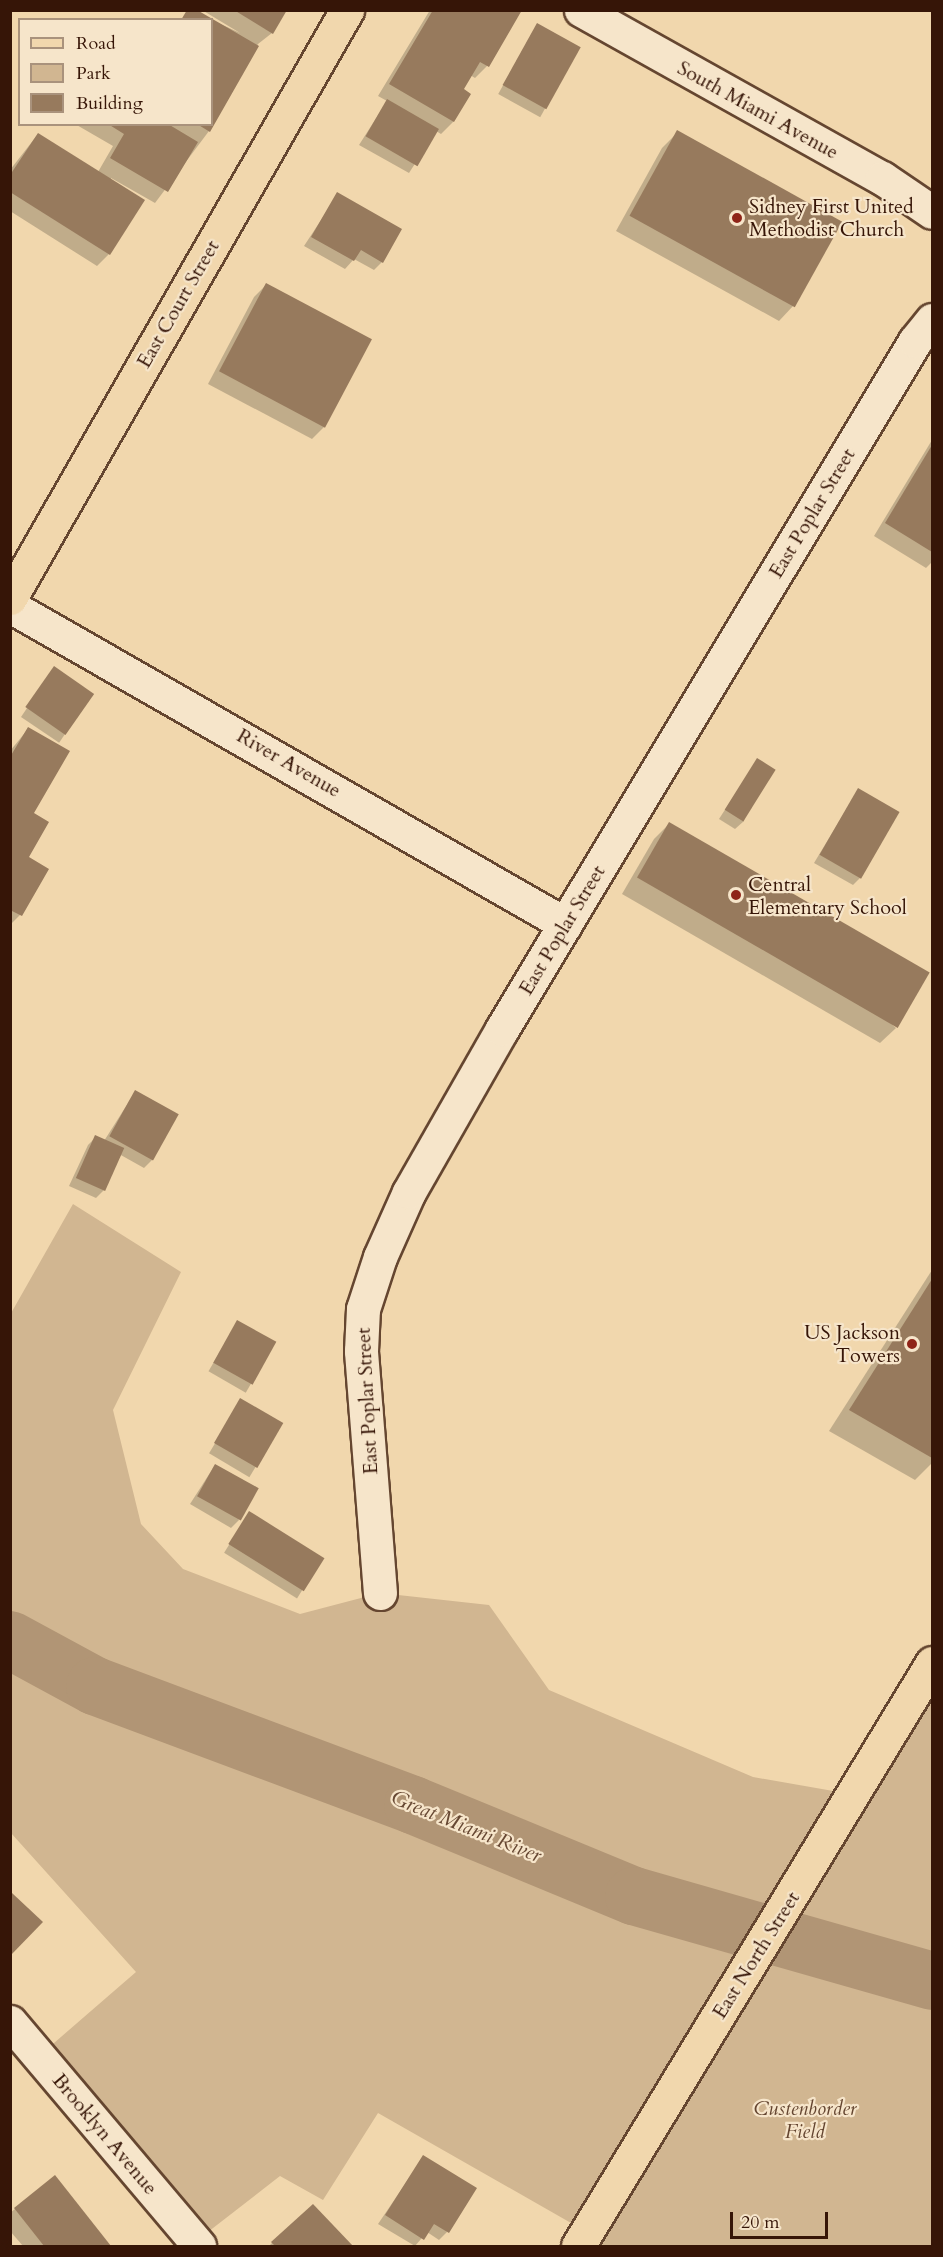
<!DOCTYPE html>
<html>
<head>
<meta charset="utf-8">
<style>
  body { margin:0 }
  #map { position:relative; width:943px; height:2257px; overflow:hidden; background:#f1d7ad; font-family:Cardo,serif }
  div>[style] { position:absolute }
  .green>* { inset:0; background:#d1b691 }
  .shadow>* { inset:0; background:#0003; transform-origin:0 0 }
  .river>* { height:58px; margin:-29px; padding:0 29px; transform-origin:29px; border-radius:29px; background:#b19575 }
  .building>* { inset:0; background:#977a5d; transform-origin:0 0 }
  .roads { filter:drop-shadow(2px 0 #654630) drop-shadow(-2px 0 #654630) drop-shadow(0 2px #654630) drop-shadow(0 -2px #654630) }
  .minor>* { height:33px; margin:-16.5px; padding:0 16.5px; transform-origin:16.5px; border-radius:16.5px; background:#f6e5ca }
  .major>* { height:33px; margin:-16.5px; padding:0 16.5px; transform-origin:16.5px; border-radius:16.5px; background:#f1d7ad }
  .dots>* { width:16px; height:16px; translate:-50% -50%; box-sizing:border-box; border:3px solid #f6e5ca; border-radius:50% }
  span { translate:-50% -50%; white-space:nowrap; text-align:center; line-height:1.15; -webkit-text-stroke:4.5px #f6e5ca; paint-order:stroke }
  .street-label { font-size:20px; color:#361507 }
  .poi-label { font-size:20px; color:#361507 }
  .left { translate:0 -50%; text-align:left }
  .right { translate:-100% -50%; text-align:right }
  .park-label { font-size:20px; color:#644530; font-style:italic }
  .water-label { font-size:21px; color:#674833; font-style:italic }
  .frame { position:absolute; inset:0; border:12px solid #361507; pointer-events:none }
  .legend { position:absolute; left:18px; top:18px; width:195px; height:108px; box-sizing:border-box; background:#f6e5ca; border:2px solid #a9927c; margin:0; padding:8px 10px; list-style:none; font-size:18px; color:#361507 }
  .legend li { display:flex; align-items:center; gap:12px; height:30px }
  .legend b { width:30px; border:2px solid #a9927c }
  .scale { position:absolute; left:730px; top:2212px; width:98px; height:27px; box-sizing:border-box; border:3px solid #361507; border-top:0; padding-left:8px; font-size:18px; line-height:21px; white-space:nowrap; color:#361507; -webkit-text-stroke:4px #f6e5ca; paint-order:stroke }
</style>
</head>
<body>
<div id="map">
  <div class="green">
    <div style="clip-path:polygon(73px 1204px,181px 1272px,113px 1410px,141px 1524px,183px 1569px,300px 1614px,380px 1593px,489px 1605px,549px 1690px,753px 1777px,856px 1795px,932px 1663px,932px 2246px,578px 2246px,585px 2231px,378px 2113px,323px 2200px,280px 2176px,195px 2242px,39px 2056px,136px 1972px,11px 1833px,10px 1315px)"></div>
  </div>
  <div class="shadow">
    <div style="clip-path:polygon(202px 10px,285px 10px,272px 33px,258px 44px,209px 131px,155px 203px,111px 178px,109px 254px,97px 266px,10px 211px,10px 170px,38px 134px,98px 172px,113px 146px,75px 124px,212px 124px,212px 20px,240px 33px)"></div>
    <div style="clip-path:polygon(430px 10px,521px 10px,487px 66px,475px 78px,470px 75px,462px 90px,469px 94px,453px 122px,441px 134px,436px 131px,409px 173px,359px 145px,387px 101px,378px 96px)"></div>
    <div style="left:537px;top:24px;width:48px;height:80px;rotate:29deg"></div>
    <div style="clip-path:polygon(678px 132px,840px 222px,794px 305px,779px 321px,616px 231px,662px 148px)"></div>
    <div style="clip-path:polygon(338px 194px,382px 262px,374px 270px,354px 259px,345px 269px,304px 246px)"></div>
    <div style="clip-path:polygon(266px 285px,324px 427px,312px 439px,208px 384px,254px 297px)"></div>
    <div style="clip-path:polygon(932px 440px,932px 562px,926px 568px,874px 536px)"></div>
    <div style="left:54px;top:668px;width:46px;height:59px;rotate:34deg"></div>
    <div style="clip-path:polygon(28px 729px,32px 814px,20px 915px,10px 925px,10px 751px)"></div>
    <div style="clip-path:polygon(757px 760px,744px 821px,735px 829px,719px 819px)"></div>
    <div style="clip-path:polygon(858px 790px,861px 877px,853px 885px,814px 863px)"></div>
    <div style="clip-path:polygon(669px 824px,896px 1028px,880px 1043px,622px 894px,654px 839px)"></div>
    <div style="clip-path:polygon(135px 1092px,152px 1160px,144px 1168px,119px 1154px,104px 1190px,96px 1198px,69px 1186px,88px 1145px,96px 1137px,104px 1141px)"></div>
    <div style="clip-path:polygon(932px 1270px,932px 1463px,915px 1480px,829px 1431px)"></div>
    <div style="left:237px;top:1322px;width:43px;height:57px;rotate:30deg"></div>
    <div style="left:241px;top:1400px;width:47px;height:62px;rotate:31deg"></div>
    <div style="clip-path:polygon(215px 1465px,239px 1520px,231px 1528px,190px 1504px)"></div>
    <div style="left:249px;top:1513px;width:86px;height:47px;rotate:32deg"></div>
    <div style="clip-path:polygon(424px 2156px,447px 2232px,439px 2240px,427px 2232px,415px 2246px,378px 2224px)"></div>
    <div style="clip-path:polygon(55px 2177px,109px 2246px,23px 2246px,10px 2231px,10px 2213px)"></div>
    <div style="clip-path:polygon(272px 2243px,350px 2246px,269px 2246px)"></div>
  </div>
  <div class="river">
    <div style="left:10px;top:1640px;width:97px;rotate:28.4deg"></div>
    <div style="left:95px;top:1686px;width:340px;rotate:20.5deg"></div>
    <div style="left:413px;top:1805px;width:239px;rotate:22.4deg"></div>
    <div style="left:634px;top:1896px;width:310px;rotate:15.9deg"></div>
  </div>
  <div class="building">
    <div style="clip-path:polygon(187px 10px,197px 10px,259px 46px,210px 132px,197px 124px,212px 124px,212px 20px,181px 20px)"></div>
    <div style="clip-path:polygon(234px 10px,287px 10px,273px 34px)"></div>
    <div style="clip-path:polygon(433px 10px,522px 10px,489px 67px,480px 62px,464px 89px,471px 94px,454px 122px,389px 84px)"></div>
    <div style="left:537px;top:23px;width:50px;height:71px;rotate:29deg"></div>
    <div style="left:387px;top:99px;width:60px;height:43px;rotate:30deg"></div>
    <div style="clip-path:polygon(108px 124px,168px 124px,198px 142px,168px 192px,110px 158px,124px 134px)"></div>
    <div style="left:677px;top:130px;width:189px;height:98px;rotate:29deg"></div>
    <div style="clip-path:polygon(38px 133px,145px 200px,110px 255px,10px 192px,10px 175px)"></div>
    <div style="clip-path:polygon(337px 192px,402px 229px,383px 263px,361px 250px,354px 261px,311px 237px)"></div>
    <div style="left:266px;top:283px;width:120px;height:100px;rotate:28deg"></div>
    <div style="clip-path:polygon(932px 445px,932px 552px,885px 523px)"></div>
    <div style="left:54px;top:666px;width:49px;height:50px;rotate:35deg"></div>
    <div style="clip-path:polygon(28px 727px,70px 751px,34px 813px,49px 822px,29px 857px,49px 869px,22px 916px,10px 910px,10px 757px)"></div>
    <div style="left:757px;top:758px;width:22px;height:61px;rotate:32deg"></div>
    <div style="left:858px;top:788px;width:48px;height:77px;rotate:30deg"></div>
    <div style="left:669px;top:822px;width:301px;height:64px;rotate:30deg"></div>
    <div style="left:135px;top:1090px;width:50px;height:53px;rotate:29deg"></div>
    <div style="left:95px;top:1135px;width:32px;height:47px;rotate:24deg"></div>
    <div style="clip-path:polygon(932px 1279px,932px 1458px,849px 1410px)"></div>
    <div style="left:237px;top:1320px;width:45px;height:49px;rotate:29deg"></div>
    <div style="left:240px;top:1398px;width:50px;height:52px;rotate:30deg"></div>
    <div style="left:215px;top:1464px;width:50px;height:37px;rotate:29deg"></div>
    <div style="left:249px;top:1511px;width:89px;height:39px;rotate:32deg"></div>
    <div style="clip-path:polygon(12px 1893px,43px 1922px,10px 1956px,10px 1895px)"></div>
    <div style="clip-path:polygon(423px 2155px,477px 2188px,449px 2233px,434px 2224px,424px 2240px,385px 2215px)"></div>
    <div style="clip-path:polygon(55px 2175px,111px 2246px,44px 2246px,14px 2208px)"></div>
    <div style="clip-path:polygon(313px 2204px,353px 2246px,275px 2246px,271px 2242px)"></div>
  </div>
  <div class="roads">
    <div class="minor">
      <div style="left:581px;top:10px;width:345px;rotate:29.2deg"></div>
      <div style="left:882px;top:178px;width:60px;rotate:34.2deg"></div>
      <div style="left:10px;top:606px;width:640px;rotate:29.81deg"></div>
      <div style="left:380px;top:1593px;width:243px;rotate:-94.5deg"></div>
      <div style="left:361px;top:1351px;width:42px;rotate:-87.3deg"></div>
      <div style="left:363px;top:1309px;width:55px;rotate:-71.9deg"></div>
      <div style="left:380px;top:1257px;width:71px;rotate:-66deg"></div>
      <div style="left:409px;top:1192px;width:188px;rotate:-60.3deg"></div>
      <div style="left:502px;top:1029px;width:802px;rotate:-59.02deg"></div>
      <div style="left:915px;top:341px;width:27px;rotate:-51deg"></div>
      <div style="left:10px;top:2022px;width:293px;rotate:49.8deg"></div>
    </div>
    <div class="major">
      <div style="left:10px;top:598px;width:678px;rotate:-60.18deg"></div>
      <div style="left:578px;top:2246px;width:682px;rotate:-58.73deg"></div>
    </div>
  </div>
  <div class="dots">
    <div style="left:737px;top:218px;background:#8f2418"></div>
    <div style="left:736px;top:895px;background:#8f2418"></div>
    <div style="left:912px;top:1344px;background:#8f2418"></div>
  </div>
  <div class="street-label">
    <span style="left:758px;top:110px;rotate:29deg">South Miami Avenue</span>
    <span style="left:178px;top:304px;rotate:-60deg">East Court Street</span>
    <span style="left:812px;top:513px;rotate:-59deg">East Poplar Street</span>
    <span style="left:289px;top:763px;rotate:30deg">River Avenue</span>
    <span style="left:562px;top:930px;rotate:-59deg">East Poplar Street</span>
    <span style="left:367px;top:1401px;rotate:-93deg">East Poplar Street</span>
    <span style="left:756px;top:1955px;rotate:-58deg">East North Street</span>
    <span style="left:105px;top:2134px;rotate:50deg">Brooklyn Avenue</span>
  </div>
  <div class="poi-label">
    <span class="left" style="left:749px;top:218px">Sidney First United<br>Methodist Church</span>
    <span class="left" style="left:748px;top:896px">Central<br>Elementary School</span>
    <span class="right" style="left:900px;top:1344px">US Jackson<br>Towers</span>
  </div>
  <div class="park-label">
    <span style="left:805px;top:2120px">Custenborder<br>Field</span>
  </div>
  <div class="water-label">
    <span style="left:466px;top:1827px;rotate:22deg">Great Miami River</span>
  </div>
  <div class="frame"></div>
  <ul class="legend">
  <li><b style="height:8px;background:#f1d7ad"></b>Road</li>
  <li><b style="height:16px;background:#d1b691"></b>Park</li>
  <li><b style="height:16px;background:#977a5d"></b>Building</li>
  </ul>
  <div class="scale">20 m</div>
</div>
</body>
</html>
